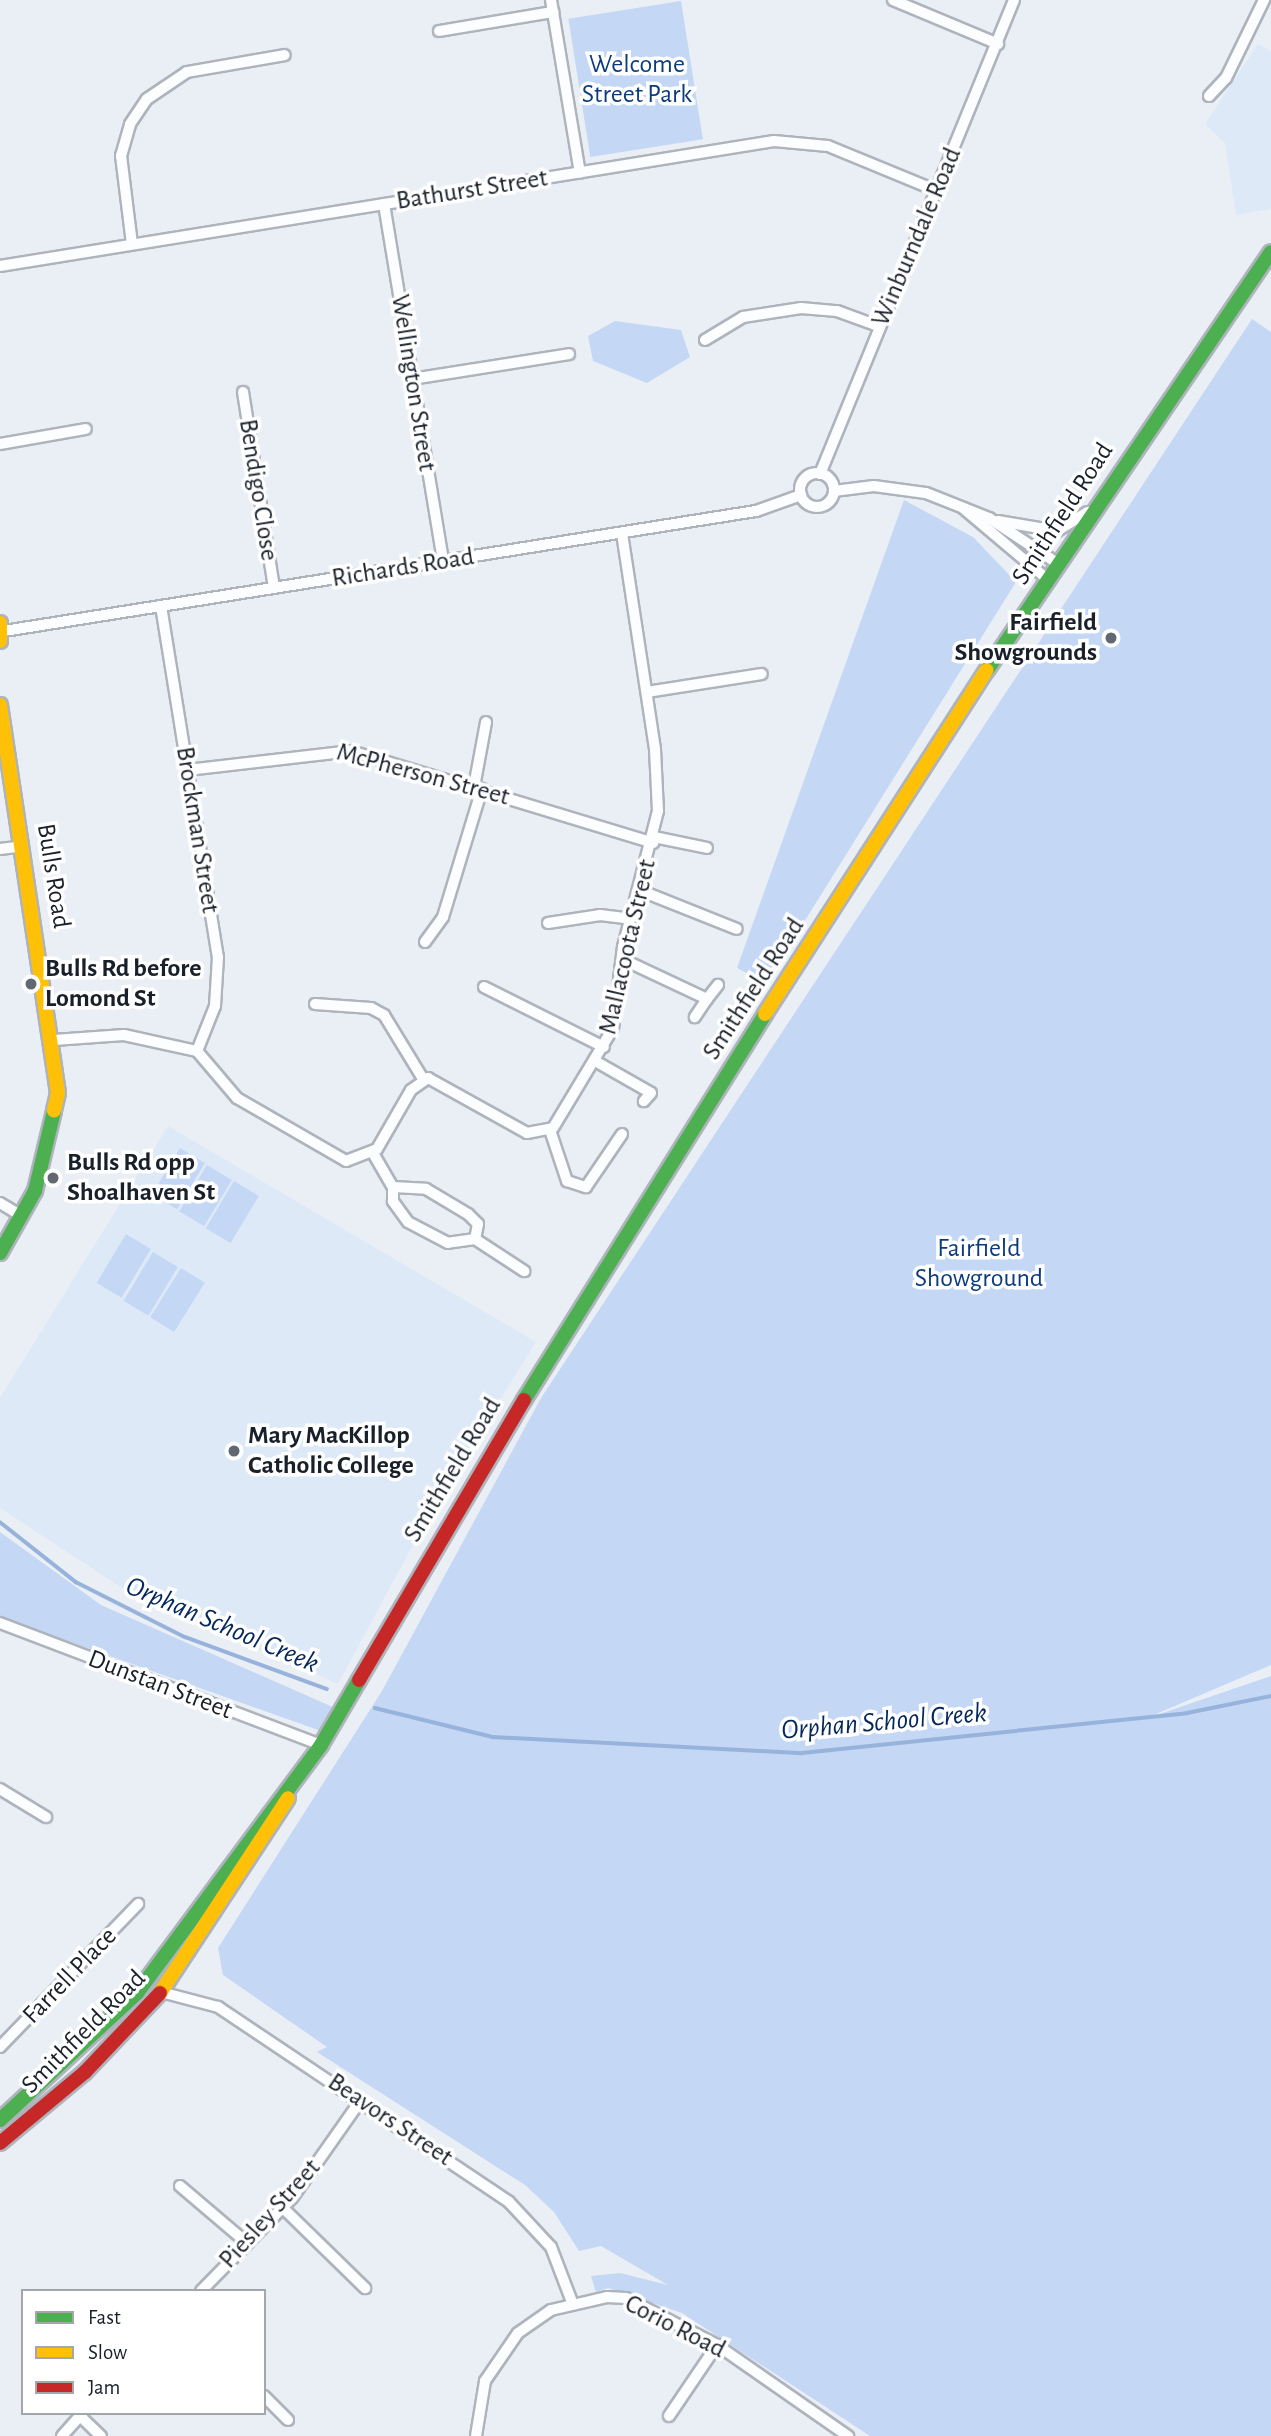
<!DOCTYPE html>
<html>
<head>
<meta charset="utf-8">
<style>
  body { margin:0 }
  #map { position:relative; width:1271px; height:2436px; overflow:hidden; background:#eaeff6; font-family:"Alegreya Sans",sans-serif }
  div>[style] { position:absolute }
  .built>* { inset:0; background:#dee9f8 }
  .green>* { inset:0; background:#c4d7f4; transform-origin:0 0 }
  .stream>* { height:3.5px; margin:-1.75px; padding:0 1.75px; transform-origin:1.75px; border-radius:1.75px; background:#97b2db }
  .roads { filter:drop-shadow(2px 0 #aeb3bc) drop-shadow(-2px 0 #aeb3bc) drop-shadow(0 2px #aeb3bc) drop-shadow(0 -2px #aeb3bc) }
  .street>* { height:10px; margin:-5px; padding:0 5px; transform-origin:5px; border-radius:5px; background:#fcfdfe }
  .street>.ring { margin:-5px; padding:0; box-sizing:content-box; background:none; border:10px solid #fcfdfe; border-radius:50% }
  .fast>* { height:14px; margin:-7px; padding:0 7px; transform-origin:7px; border-radius:7px; background:#4caf50 }
  .slow>* { height:14px; margin:-7px; padding:0 7px; transform-origin:7px; border-radius:7px; background:#ffc107 }
  .jam>* { height:14px; margin:-7px; padding:0 7px; transform-origin:7px; border-radius:7px; background:#c62828 }
  .dots>* { width:19px; height:19px; translate:-50% -50%; box-sizing:border-box; border:4px solid #fff; border-radius:50% }
  span { translate:-50% -50%; white-space:nowrap; text-align:center; line-height:1.15; -webkit-text-stroke:7px #fff; paint-order:stroke }
  .park-label { font-size:26px; color:#0d3c7e }
  .street-label { font-size:26px; color:#19202a }
  .poi-label { font-size:26px; color:#19202a; font-weight:700 }
  .right { translate:-100% -50%; text-align:right }
  .left { translate:0 -50%; text-align:left }
  .water-label { font-size:28px; color:#05285a; font-style:italic }
  .legend { position:absolute; left:21px; top:2289px; width:245px; height:126px; box-sizing:border-box; background:#fff; border:2px solid #a3a6aa; margin:0; padding:9px 12px; list-style:none; font-size:21px; color:#19202a }
  .legend li { display:flex; align-items:center; gap:14px; height:35px }
  .legend b { width:35px; border:2px solid #a3a6aa }
</style>
</head>
<body>
<div id="map">
  <div class="built">
    <div style="clip-path:polygon(1258px 44px,1271px 51px,1271px 209px,1236px 215px,1225px 143px,1205px 124px)"></div>
    <div style="clip-path:polygon(168px 1126px,536px 1342px,435px 1504px,338px 1684px,131px 1594px,0 1508px,0 1398px)"></div>
  </div>
  <div class="green">
    <div style="left:681px;top:1px;width:140px;height:114px;rotate:81deg"></div>
    <div style="clip-path:polygon(1252px 319px,1271px 332px,1271px 1665px,1142px 1720px,1271px 1676px,1271px 2436px,870px 2436px,682px 2313px,608px 2288px,596px 2292px,591px 2276px,620px 2273px,668px 2285px,601px 2246px,579px 2251px,554px 2212px,525px 2185px,317px 2052px,327px 2047px,223px 1975px,218px 1948px,382px 1691px,541px 1398px)"></div>
    <div style="clip-path:polygon(615px 321px,681px 330px,690px 357px,647px 383px,593px 361px,588px 336px)"></div>
    <div style="clip-path:polygon(904px 500px,973px 537px,1016px 582px,766px 983px,737px 968px)"></div>
    <div style="left:180px;top:1148px;width:29px;height:54px;rotate:31deg"></div>
    <div style="left:207px;top:1165px;width:29px;height:54px;rotate:31deg"></div>
    <div style="left:234px;top:1181px;width:29px;height:55px;rotate:31deg"></div>
    <div style="left:126px;top:1234px;width:29px;height:57px;rotate:31deg"></div>
    <div style="left:153px;top:1252px;width:29px;height:57px;rotate:31deg"></div>
    <div style="left:181px;top:1268px;width:28px;height:58px;rotate:32deg"></div>
    <div style="clip-path:polygon(0 1532px,101px 1605px,335px 1708px,321px 1731px,0 1617px)"></div>
  </div>
  <div class="stream">
    <div style="left:0;top:1522px;width:97px;rotate:38.3deg"></div>
    <div style="left:76px;top:1582px;width:122px;rotate:26.8deg"></div>
    <div style="left:185px;top:1637px;width:151px;rotate:20.1deg"></div>
    <div style="left:375px;top:1708px;width:122px;rotate:13.8deg"></div>
    <div style="left:493px;top:1737px;width:309px;rotate:3deg"></div>
    <div style="left:802px;top:1753px;width:387px;rotate:-5.9deg"></div>
    <div style="left:1187px;top:1713px;width:86px;rotate:-11.4deg"></div>
  </div>
  <div class="roads">
    <div class="street">
      <div style="left:551px;top:0;width:175px;rotate:80.5deg"></div>
      <div style="left:893px;top:0;width:114px;rotate:22.7deg"></div>
      <div style="left:439px;top:31px;width:116px;rotate:-9.5deg"></div>
      <div style="left:1209px;top:96px;width:25px;rotate:-47deg"></div>
      <div style="left:1226px;top:78px;width:87px;rotate:-64deg"></div>
      <div style="left:384px;top:204px;width:363px;rotate:80.6deg"></div>
      <div style="left:132px;top:244px;width:89px;rotate:-97.1deg"></div>
      <div style="left:121px;top:156px;width:33px;rotate:-74deg"></div>
      <div style="left:130px;top:124px;width:30px;rotate:-56deg"></div>
      <div style="left:147px;top:99px;width:48px;rotate:-34deg"></div>
      <div style="left:187px;top:72px;width:99px;rotate:-9.8deg"></div>
      <div style="left:0;top:266px;width:784px;rotate:-9.17deg"></div>
      <div style="left:774px;top:141px;width:54px;rotate:5.3deg"></div>
      <div style="left:828px;top:146px;width:118px;rotate:22.4deg"></div>
      <div style="left:705px;top:340px;width:44px;rotate:-31.2deg"></div>
      <div style="left:743px;top:317px;width:59px;rotate:-8.8deg"></div>
      <div style="left:801px;top:308px;width:36px;rotate:5deg"></div>
      <div style="left:837px;top:311px;width:44px;rotate:20.1deg"></div>
      <div style="left:412px;top:379px;width:159px;rotate:-9deg"></div>
      <div style="left:243px;top:392px;width:198px;rotate:81deg"></div>
      <div style="left:0;top:444px;width:87px;rotate:-9.9deg"></div>
      <div class="ring" style="left:800px;top:473px;width:24px;height:24px"></div>
      <div style="left:820px;top:474px;width:512px;rotate:-67.74deg"></div>
      <div style="left:834px;top:491px;width:40px;rotate:-7.1deg"></div>
      <div style="left:874px;top:486px;width:52px;rotate:7.7deg"></div>
      <div style="left:926px;top:493px;width:68px;rotate:21.6deg"></div>
      <div style="left:989px;top:518px;width:82px;rotate:33.5deg"></div>
      <div style="left:964px;top:509px;width:109px;rotate:40.1deg"></div>
      <div style="left:998px;top:521px;width:60px;rotate:9.6deg"></div>
      <div style="left:1057px;top:531px;width:36px;rotate:-32deg"></div>
      <div style="left:161px;top:606px;width:356px;rotate:80.8deg"></div>
      <div style="left:218px;top:957px;width:49px;rotate:93.5deg"></div>
      <div style="left:215px;top:1006px;width:48px;rotate:111.8deg"></div>
      <div style="left:4px;top:631px;width:762px;rotate:-9.07deg"></div>
      <div style="left:756px;top:511px;width:48px;rotate:-19.6deg"></div>
      <div style="left:647px;top:692px;width:116px;rotate:-8.9deg"></div>
      <div style="left:188px;top:770px;width:164px;rotate:-6.6deg"></div>
      <div style="left:351px;top:751px;width:316px;rotate:16.9deg"></div>
      <div style="left:474px;top:787px;width:66px;rotate:-79.5deg"></div>
      <div style="left:654px;top:837px;width:54px;rotate:11.7deg"></div>
      <div style="left:0;top:849px;width:23px;rotate:-7deg"></div>
      <div style="left:639px;top:890px;width:105px;rotate:21.7deg"></div>
      <div style="left:548px;top:923px;width:53px;rotate:-8.7deg"></div>
      <div style="left:600px;top:915px;width:31px;rotate:7deg"></div>
      <div style="left:425px;top:942px;width:31px;rotate:-54deg"></div>
      <div style="left:443px;top:917px;width:134px;rotate:-73.1deg"></div>
      <div style="left:622px;top:959px;width:94px;rotate:25.2deg"></div>
      <div style="left:707px;top:999px;width:22px;rotate:124deg"></div>
      <div style="left:484px;top:987px;width:134px;rotate:26.6deg"></div>
      <div style="left:707px;top:999px;width:18px;rotate:-52deg"></div>
      <div style="left:315px;top:1004px;width:56px;rotate:4.1deg"></div>
      <div style="left:371px;top:1008px;width:15px;rotate:28deg"></div>
      <div style="left:384px;top:1015px;width:75px;rotate:58.6deg"></div>
      <div style="left:54px;top:1040px;width:70px;rotate:-4.1deg"></div>
      <div style="left:124px;top:1035px;width:75px;rotate:12.4deg"></div>
      <div style="left:197px;top:1051px;width:62px;rotate:49.6deg"></div>
      <div style="left:237px;top:1098px;width:126px;rotate:30deg"></div>
      <div style="left:346px;top:1161px;width:33px;rotate:-21deg"></div>
      <div style="left:377px;top:1149px;width:68px;rotate:-60deg"></div>
      <div style="left:411px;top:1090px;width:21px;rotate:-35deg"></div>
      <div style="left:428px;top:1078px;width:113px;rotate:29.1deg"></div>
      <div style="left:527px;top:1133px;width:26px;rotate:-11deg"></div>
      <div style="left:553px;top:1128px;width:117px;rotate:-59deg"></div>
      <div style="left:613px;top:1028px;width:82px;rotate:-83deg"></div>
      <div style="left:623px;top:947px;width:140px;rotate:-75.6deg"></div>
      <div style="left:658px;top:811px;width:62px;rotate:-92.8deg"></div>
      <div style="left:655px;top:749px;width:219px;rotate:-98.7deg"></div>
      <div style="left:595px;top:1061px;width:64px;rotate:29.7deg"></div>
      <div style="left:651px;top:1093px;width:11px;rotate:131deg"></div>
      <div style="left:550px;top:1130px;width:54px;rotate:71.6deg"></div>
      <div style="left:567px;top:1181px;width:20px;rotate:18deg"></div>
      <div style="left:586px;top:1187px;width:64px;rotate:-55.8deg"></div>
      <div style="left:373px;top:1153px;width:39px;rotate:60deg"></div>
      <div style="left:393px;top:1187px;width:33px;rotate:3deg"></div>
      <div style="left:426px;top:1189px;width:49px;rotate:30.8deg"></div>
      <div style="left:468px;top:1214px;width:14px;rotate:45deg"></div>
      <div style="left:478px;top:1224px;width:15px;rotate:101deg"></div>
      <div style="left:475px;top:1239px;width:27px;rotate:172deg"></div>
      <div style="left:448px;top:1243px;width:45px;rotate:-152.3deg"></div>
      <div style="left:408px;top:1222px;width:26px;rotate:-126deg"></div>
      <div style="left:393px;top:1201px;width:14px;rotate:-90deg"></div>
      <div style="left:0;top:1203px;width:26px;rotate:31deg"></div>
      <div style="left:475px;top:1239px;width:59px;rotate:33.1deg"></div>
      <div style="left:0;top:1623px;width:343px;rotate:20.8deg"></div>
      <div style="left:0;top:1789px;width:54px;rotate:31.3deg"></div>
      <div style="left:161px;top:1992px;width:59px;rotate:14.7deg"></div>
      <div style="left:218px;top:2007px;width:350px;rotate:33.8deg"></div>
      <div style="left:509px;top:2202px;width:62px;rotate:47deg"></div>
      <div style="left:551px;top:2247px;width:59px;rotate:69.1deg"></div>
      <div style="left:0;top:2047px;width:199px;rotate:-46deg"></div>
      <div style="left:180px;top:2186px;width:88px;rotate:40.4deg"></div>
      <div style="left:283px;top:2208px;width:115px;rotate:44.3deg"></div>
      <div style="left:201px;top:2291px;width:130px;rotate:-45.6deg"></div>
      <div style="left:292px;top:2198px;width:120px;rotate:-54.9deg"></div>
      <div style="left:264px;top:2396px;width:34px;rotate:45deg"></div>
      <div style="left:80px;top:2416px;width:29px;rotate:44deg"></div>
      <div style="left:669px;top:2416px;width:86px;rotate:-55.9deg"></div>
      <div style="left:62px;top:2436px;width:31px;rotate:-48deg"></div>
      <div style="left:476px;top:2436px;width:56px;rotate:-80.7deg"></div>
      <div style="left:485px;top:2381px;width:58px;rotate:-55.5deg"></div>
      <div style="left:518px;top:2333px;width:40px;rotate:-34.9deg"></div>
      <div style="left:551px;top:2310px;width:57px;rotate:-13.1deg"></div>
      <div style="left:607px;top:2297px;width:19px;rotate:3deg"></div>
      <div style="left:626px;top:2298px;width:102px;rotate:27.3deg"></div>
      <div style="left:717px;top:2345px;width:160px;rotate:34.8deg"></div>
    </div>
    <div class="fast">
      <div style="left:987px;top:670px;width:505px;rotate:-55.81deg"></div>
      <div style="left:0;top:1253px;width:71px;rotate:-60.6deg"></div>
      <div style="left:35px;top:1191px;width:82px;rotate:-76.6deg"></div>
      <div style="left:524px;top:1400px;width:455px;rotate:-58deg"></div>
      <div style="left:0;top:2120px;width:187px;rotate:-42.8deg"></div>
      <div style="left:137px;top:1993px;width:309px;rotate:-53.4deg"></div>
      <div style="left:321px;top:1745px;width:75px;rotate:-59.7deg"></div>
    </div>
    <div class="slow">
      <div style="left:0;top:623px;width:18px;rotate:90deg"></div>
      <div style="left:0;top:705px;width:392px;rotate:81.5deg"></div>
      <div style="left:58px;top:1093px;width:18px;rotate:103deg"></div>
      <div style="left:765px;top:1014px;width:409px;rotate:-57.2deg"></div>
      <div style="left:160px;top:1993px;width:233px;rotate:-56.7deg"></div>
    </div>
    <div class="jam">
      <div style="left:359px;top:1680px;width:325px;rotate:-59.5deg"></div>
      <div style="left:0;top:2143px;width:111px;rotate:-39.9deg"></div>
      <div style="left:85px;top:2072px;width:109px;rotate:-46.5deg"></div>
    </div>
  </div>
  <div class="dots">
    <div style="left:1111px;top:638px;background:#626871"></div>
    <div style="left:31px;top:984px;background:#626871"></div>
    <div style="left:53px;top:1178px;background:#626871"></div>
    <div style="left:234px;top:1451px;background:#626871"></div>
  </div>
  <div class="park-label">
    <span style="left:637px;top:80px">Welcome<br>Street Park</span>
    <span style="left:979px;top:1264px">Fairfield<br>Showground</span>
  </div>
  <div class="street-label">
    <span style="left:472px;top:190px;rotate:-9deg">Bathurst Street</span>
    <span style="left:917px;top:237px;rotate:-67deg">Winburndale Road</span>
    <span style="left:413px;top:383px;rotate:81deg">Wellington Street</span>
    <span style="left:258px;top:490px;rotate:81deg">Bendigo Close</span>
    <span style="left:1063px;top:514px;rotate:-57deg">Smithfield Road</span>
    <span style="left:403px;top:568px;rotate:-9deg">Richards Road</span>
    <span style="left:423px;top:775px;rotate:15deg">McPherson Street</span>
    <span style="left:197px;top:830px;rotate:81deg">Brockman Street</span>
    <span style="left:53px;top:876px;rotate:81deg">Bulls Road</span>
    <span style="left:628px;top:947px;rotate:-77deg">Mallacoota Street</span>
    <span style="left:754px;top:989px;rotate:-57deg">Smithfield Road</span>
    <span style="left:453px;top:1470px;rotate:-59deg">Smithfield Road</span>
    <span style="left:160px;top:1685px;rotate:21deg">Dunstan Street</span>
    <span style="left:70px;top:1976px;rotate:-46deg">Farrell Place</span>
    <span style="left:84px;top:2032px;rotate:-45deg">Smithfield Road</span>
    <span style="left:390px;top:2120px;rotate:34deg">Beavors Street</span>
    <span style="left:270px;top:2214px;rotate:-48deg">Piesley Street</span>
    <span style="left:675px;top:2327px;rotate:27deg">Corio Road</span>
  </div>
  <div class="poi-label">
    <span class="right" style="left:1097px;top:638px">Fairfield<br>Showgrounds</span>
    <span class="left" style="left:45px;top:984px">Bulls Rd before<br>Lomond St</span>
    <span class="left" style="left:67px;top:1178px">Bulls Rd opp<br>Shoalhaven St</span>
    <span class="left" style="left:248px;top:1451px">Mary MacKillop<br>Catholic College</span>
  </div>
  <div class="water-label">
    <span style="left:222px;top:1625px;rotate:23deg">Orphan School Creek</span>
    <span style="left:884px;top:1722px;rotate:-5deg">Orphan School Creek</span>
  </div>
  <ul class="legend">
  <li><b style="height:9px;background:#4caf50"></b>Fast</li>
  <li><b style="height:9px;background:#ffc107"></b>Slow</li>
  <li><b style="height:9px;background:#c62828"></b>Jam</li>
  </ul>
</div>
</body>
</html>
